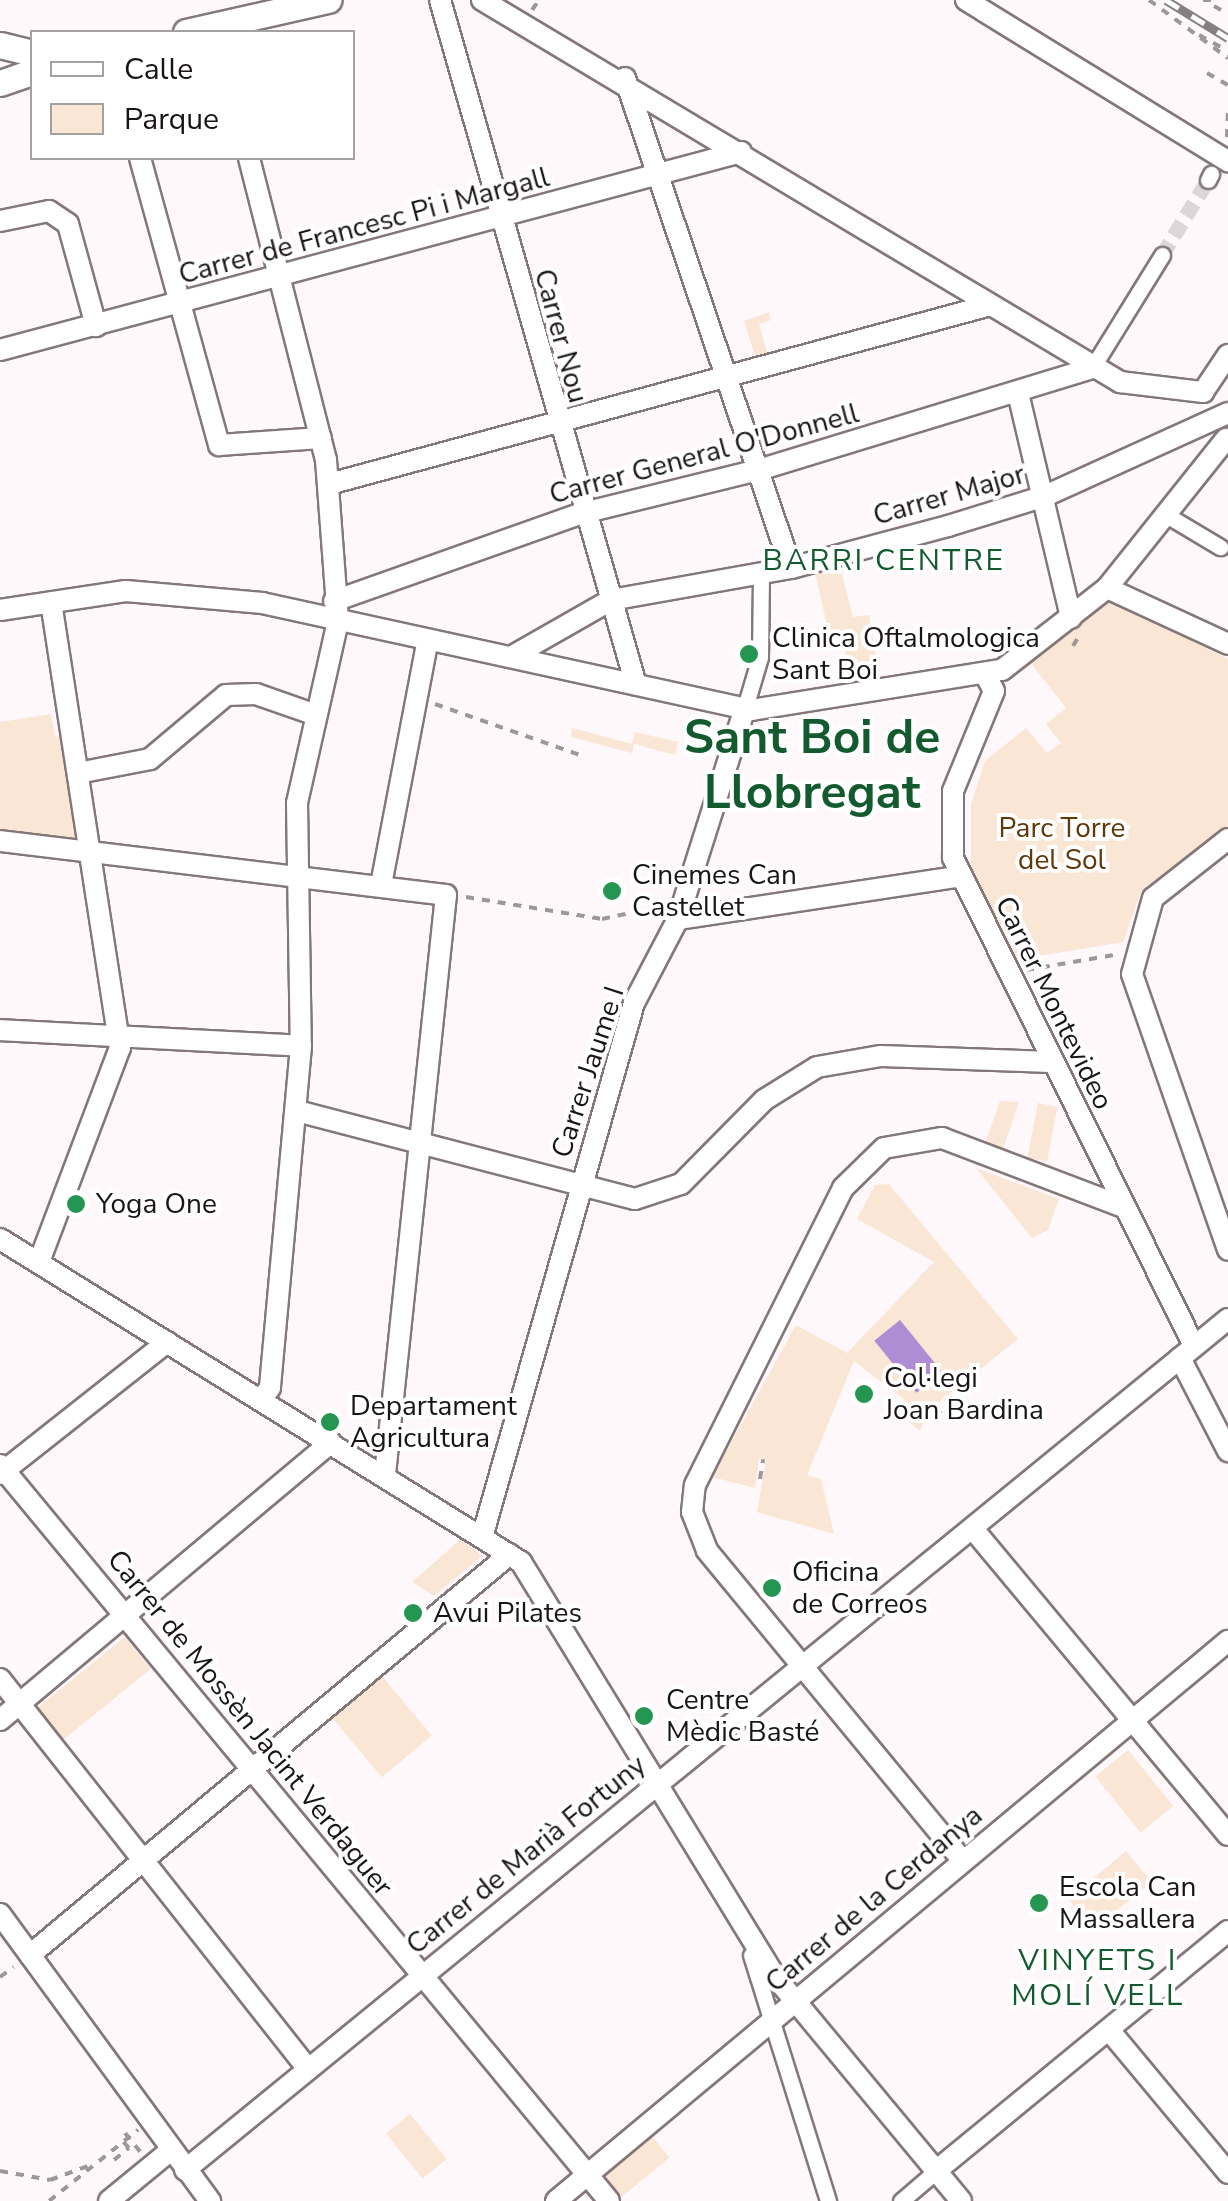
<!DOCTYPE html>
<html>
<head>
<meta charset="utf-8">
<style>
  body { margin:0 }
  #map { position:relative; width:1228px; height:2201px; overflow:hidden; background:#fff8fa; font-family:"Nunito Sans",sans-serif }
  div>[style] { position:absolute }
  .green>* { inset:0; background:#f9e6d5; transform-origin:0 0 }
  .water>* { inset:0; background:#af8dd4; transform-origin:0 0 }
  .pedestrian-tunnel>* { height:15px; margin-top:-7.5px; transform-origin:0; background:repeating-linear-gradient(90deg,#dcd6d8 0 15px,transparent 0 23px) }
  .path>* { height:4px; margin-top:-2px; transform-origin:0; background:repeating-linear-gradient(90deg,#9d9798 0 8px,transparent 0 16px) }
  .roads { filter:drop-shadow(2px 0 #847779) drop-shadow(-2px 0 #847779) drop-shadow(0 2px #847779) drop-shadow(0 -2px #847779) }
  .pedestrian>* { height:15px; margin:-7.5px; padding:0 7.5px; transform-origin:7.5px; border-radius:7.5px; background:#fff }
  .minor>* { height:20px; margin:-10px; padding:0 10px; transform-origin:10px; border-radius:10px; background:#fff }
  .tertiary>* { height:25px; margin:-12.5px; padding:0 12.5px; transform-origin:12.5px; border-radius:12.5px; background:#fff }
  .rail>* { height:9px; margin-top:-4.5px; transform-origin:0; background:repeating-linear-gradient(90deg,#fff 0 15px,#857f81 0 30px); box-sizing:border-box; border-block:2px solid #857f81 }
  .dots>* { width:28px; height:28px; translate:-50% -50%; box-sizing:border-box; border:5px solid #fff; border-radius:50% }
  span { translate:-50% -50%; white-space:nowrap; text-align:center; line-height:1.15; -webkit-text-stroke:8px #fff; paint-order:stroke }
  .street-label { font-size:28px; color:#191415 }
  .poi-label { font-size:28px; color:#191415 }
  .left { translate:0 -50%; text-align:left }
  .park-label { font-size:28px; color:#613808 }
  .neighbourhood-label { font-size:30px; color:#135b2f; letter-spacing:2.5px }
  .town-label { font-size:48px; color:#135b2f; font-weight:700 }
  .legend { position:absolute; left:30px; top:30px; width:325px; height:130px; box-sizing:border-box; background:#fff; border:2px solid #a3a1a1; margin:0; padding:12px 18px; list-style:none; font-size:30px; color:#191415 }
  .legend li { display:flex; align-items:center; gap:20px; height:50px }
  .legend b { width:50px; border:2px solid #a3a1a1 }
</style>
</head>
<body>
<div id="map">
  <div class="green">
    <div style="clip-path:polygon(769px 312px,771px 320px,759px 324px,771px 366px,759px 369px,744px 321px)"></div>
    <div style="clip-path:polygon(839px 562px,853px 617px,869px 615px,880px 681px,851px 685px,843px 641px,831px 643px,814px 568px)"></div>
    <div style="clip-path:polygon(1105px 598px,1228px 659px,1228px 831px,1142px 889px,1123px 942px,1015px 960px,971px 865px,971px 804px,985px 761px,1026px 728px,1047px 753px,1061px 743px,1046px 724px,1066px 708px,1029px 661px)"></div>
    <div style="clip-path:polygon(51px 714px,55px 737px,66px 735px,85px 847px,0 837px,0 722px)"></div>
    <div style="clip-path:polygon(572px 728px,632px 744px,635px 732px,678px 742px,675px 755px,634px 744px,632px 753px,571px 737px)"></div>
    <div style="clip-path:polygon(1000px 1101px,1019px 1102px,1003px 1149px,985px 1143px)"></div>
    <div style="left:1038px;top:1103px;width:20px;height:56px;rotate:11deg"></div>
    <div style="clip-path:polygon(976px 1168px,1059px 1199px,1048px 1230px,1032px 1238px)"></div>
    <div style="clip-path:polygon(889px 1184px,1018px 1339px,928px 1411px,920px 1431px,901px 1415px,910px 1404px,854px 1361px,807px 1475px,821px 1479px,834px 1534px,757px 1512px,766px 1460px,759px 1458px,755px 1488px,712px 1477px,796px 1325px,847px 1353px,934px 1262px,857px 1219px,875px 1185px)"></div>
    <div style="clip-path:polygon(461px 1539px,482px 1556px,434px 1596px,412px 1582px)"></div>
    <div style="left:125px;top:1637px;width:41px;height:115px;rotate:51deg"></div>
    <div style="left:381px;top:1675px;width:79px;height:65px;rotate:50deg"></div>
    <div style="left:1128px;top:1750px;width:72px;height:42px;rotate:51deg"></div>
    <div style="left:1126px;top:1851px;width:40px;height:75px;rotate:50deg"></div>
    <div style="left:410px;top:2114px;width:58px;height:31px;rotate:51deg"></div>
    <div style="left:652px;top:2136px;width:28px;height:64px;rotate:51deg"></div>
  </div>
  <div class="water">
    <div style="left:900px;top:1320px;width:67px;height:33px;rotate:51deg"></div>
  </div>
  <div class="pedestrian-tunnel">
    <div style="left:1162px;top:255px;width:88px;rotate:-58.5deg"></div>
  </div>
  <div class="path">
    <div style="left:1149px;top:0;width:98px;rotate:36.3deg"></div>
    <div style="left:1203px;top:0;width:14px"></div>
    <div style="left:1214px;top:6px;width:16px;rotate:30deg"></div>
    <div style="left:532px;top:10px;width:12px;rotate:-55deg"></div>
    <div style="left:1199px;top:35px;width:29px;rotate:29deg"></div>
    <div style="left:1207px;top:73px;width:24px;rotate:30deg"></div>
    <div style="left:1227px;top:137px;width:30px;rotate:-88deg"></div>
    <div style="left:1073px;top:646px;width:12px;rotate:-59deg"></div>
    <div style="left:435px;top:704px;width:157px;rotate:19.4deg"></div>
    <div style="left:466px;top:897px;width:138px;rotate:9.2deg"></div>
    <div style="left:602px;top:919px;width:61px;rotate:-12.2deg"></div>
    <div style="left:1026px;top:970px;width:95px;rotate:-9.7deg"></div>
    <div style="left:935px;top:1416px;width:53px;rotate:-42.7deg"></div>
    <div style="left:760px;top:1479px;width:20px;rotate:-81deg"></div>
    <div style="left:0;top:1977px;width:17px;rotate:-36deg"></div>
    <div style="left:125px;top:2133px;width:26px;rotate:51deg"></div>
    <div style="left:114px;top:2160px;width:19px;rotate:-39deg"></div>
    <div style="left:129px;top:2148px;width:12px;rotate:-132deg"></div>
    <div style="left:0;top:2171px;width:51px;rotate:10.2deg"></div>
    <div style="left:50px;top:2180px;width:40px;rotate:-20.2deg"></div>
    <div style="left:49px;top:2201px;width:114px;rotate:-38.6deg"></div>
  </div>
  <div class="roads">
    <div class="pedestrian">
      <div style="left:1208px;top:180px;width:7px;rotate:-63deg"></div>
      <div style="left:1092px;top:368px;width:133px;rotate:-58.2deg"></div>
      <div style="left:1168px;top:516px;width:61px;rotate:30.8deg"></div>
      <div style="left:744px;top:711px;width:56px;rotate:-73.5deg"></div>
      <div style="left:760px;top:657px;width:83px;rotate:-89.3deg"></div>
      <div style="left:751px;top:1955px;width:258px;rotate:72.6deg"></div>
      <div style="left:901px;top:2201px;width:46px;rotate:-40.6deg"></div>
    </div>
    <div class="minor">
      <div style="left:440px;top:0;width:712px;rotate:74.03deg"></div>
      <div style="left:482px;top:0;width:744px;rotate:30.91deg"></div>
      <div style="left:1120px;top:382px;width:84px;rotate:6.9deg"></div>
      <div style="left:1203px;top:392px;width:45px;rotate:-56deg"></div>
      <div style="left:966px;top:0;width:308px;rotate:31.6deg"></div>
      <div style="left:625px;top:78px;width:517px;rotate:71.28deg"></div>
      <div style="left:140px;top:158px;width:298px;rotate:74.6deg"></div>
      <div style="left:219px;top:445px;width:102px;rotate:-3.9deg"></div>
      <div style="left:249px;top:158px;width:312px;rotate:75.7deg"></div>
      <div style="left:326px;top:460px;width:161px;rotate:85.7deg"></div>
      <div style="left:338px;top:621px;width:187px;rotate:102.7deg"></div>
      <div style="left:297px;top:803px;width:243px;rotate:89.1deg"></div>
      <div style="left:301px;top:1046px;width:343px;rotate:95.2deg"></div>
      <div style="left:270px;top:1388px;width:14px;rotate:129deg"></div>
      <div style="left:0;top:221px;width:50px;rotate:-11.5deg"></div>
      <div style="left:49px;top:211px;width:23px;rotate:34deg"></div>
      <div style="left:68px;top:224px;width:106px;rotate:74.6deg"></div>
      <div style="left:0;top:350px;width:767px;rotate:-14.96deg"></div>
      <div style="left:1018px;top:393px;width:231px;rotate:76.7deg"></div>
      <div style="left:329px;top:484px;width:682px;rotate:-15.14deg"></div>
      <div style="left:1107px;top:588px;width:133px;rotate:24.8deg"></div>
      <div style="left:334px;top:601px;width:264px;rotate:-19.5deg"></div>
      <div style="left:583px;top:513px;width:184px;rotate:-13.8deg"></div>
      <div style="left:762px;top:469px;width:345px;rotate:-17deg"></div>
      <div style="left:0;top:610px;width:127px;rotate:-8.6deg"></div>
      <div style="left:126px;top:591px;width:137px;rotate:5deg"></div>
      <div style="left:262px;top:603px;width:501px;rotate:12.34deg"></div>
      <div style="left:751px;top:710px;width:254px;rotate:-9.1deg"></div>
      <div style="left:1002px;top:670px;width:133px;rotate:-38deg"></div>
      <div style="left:1107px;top:588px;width:191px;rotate:-51.4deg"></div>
      <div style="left:511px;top:657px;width:115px;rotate:-29.7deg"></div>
      <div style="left:611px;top:600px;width:183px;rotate:-10.1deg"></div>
      <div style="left:791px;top:568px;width:163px;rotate:-15deg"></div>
      <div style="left:948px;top:526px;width:102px;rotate:-17.2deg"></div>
      <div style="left:1045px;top:496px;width:201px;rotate:-24.4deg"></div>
      <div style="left:985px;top:674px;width:19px;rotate:62deg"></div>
      <div style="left:994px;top:691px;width:108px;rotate:112.3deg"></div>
      <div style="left:953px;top:791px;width:67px;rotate:90deg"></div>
      <div style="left:953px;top:858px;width:544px;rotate:63.72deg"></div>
      <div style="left:78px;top:773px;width:73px;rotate:-11deg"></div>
      <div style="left:150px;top:759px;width:99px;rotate:-40.1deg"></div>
      <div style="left:226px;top:695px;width:30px;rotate:-2deg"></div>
      <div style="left:256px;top:694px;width:64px;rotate:19.3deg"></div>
      <div style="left:1228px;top:839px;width:95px;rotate:141.8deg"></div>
      <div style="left:1153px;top:898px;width:79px;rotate:105.4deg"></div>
      <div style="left:1132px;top:974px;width:292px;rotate:70.8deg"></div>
      <div style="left:0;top:841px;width:449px;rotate:6.9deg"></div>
      <div style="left:446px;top:895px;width:582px;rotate:96.01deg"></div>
      <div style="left:381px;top:885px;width:246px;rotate:-79.2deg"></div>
      <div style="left:678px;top:919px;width:287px;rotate:-8.6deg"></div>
      <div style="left:0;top:1030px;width:301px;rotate:3deg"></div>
      <div style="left:297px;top:1111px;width:349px;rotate:14.6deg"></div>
      <div style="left:635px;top:1199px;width:48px;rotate:-18.1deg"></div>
      <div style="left:681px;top:1184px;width:118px;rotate:-45.3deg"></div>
      <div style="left:764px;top:1100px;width:62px;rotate:-31.9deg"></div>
      <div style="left:817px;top:1067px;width:65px;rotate:-9.8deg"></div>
      <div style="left:881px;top:1056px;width:170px;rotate:2deg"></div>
      <div style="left:0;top:1239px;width:613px;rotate:31.8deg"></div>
      <div style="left:521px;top:1562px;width:489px;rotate:58.5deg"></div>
      <div style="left:777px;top:1979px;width:288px;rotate:50.3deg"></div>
      <div style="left:39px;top:1262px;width:229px;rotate:-69.3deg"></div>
      <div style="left:120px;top:1048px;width:451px;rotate:-98.8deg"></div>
      <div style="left:1180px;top:1358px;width:105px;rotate:62.7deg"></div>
      <div style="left:0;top:1465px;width:955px;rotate:50.39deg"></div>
      <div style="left:0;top:1474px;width:213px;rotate:-38.3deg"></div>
      <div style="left:973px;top:1529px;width:398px;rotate:50.2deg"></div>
      <div style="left:483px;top:1534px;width:552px;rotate:-74.13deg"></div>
      <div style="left:634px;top:1003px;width:95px;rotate:-62.4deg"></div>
      <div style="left:678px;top:919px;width:218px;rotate:-72.4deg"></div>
      <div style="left:0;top:1679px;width:497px;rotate:51.7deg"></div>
      <div style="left:0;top:1720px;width:432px;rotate:-40deg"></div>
      <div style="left:963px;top:1861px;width:403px;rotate:-129.5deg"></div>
      <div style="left:707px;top:1550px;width:41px;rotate:-111.5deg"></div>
      <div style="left:692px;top:1512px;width:27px;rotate:-84deg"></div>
      <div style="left:695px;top:1485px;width:332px;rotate:-63.5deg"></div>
      <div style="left:843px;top:1188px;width:57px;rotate:-44.3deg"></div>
      <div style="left:884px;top:1148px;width:59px;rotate:-9.8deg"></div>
      <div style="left:942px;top:1138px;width:191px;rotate:20.8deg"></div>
      <div style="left:0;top:1914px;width:356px;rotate:53.8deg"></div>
      <div style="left:30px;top:1955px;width:625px;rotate:-39.88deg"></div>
      <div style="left:1109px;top:2030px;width:186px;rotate:50.2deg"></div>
      <div style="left:185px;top:2170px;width:1346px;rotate:-39.21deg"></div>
      <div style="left:936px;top:2171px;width:378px;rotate:-39.4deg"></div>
      <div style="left:109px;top:2201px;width:80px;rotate:-39.4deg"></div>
      <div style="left:556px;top:2201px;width:875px;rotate:-39.81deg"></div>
    </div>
    <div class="tertiary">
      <div style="left:186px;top:32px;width:146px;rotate:-12.7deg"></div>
      <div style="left:0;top:45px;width:33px;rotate:14deg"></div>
      <div style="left:0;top:83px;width:34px;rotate:-19deg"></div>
    </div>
  </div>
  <div class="rail">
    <div style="left:1166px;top:0;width:73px;rotate:31.5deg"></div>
  </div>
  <div class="dots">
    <div style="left:749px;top:654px;background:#249651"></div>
    <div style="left:612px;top:891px;background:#249651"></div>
    <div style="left:76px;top:1204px;background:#249651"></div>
    <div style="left:864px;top:1394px;background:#249651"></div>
    <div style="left:330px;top:1422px;background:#249651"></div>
    <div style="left:772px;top:1588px;background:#249651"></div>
    <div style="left:413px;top:1613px;background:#249651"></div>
    <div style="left:644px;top:1716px;background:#249651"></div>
    <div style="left:1039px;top:1903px;background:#249651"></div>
  </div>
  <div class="street-label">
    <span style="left:364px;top:226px;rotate:-15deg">Carrer de Francesc Pi i Margall</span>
    <span style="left:561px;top:336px;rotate:75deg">Carrer Nou</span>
    <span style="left:704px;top:454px;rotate:-15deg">Carrer General O'Donnell</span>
    <span style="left:949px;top:495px;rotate:-16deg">Carrer Major</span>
    <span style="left:1054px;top:1003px;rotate:64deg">Carrer Montevideo</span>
    <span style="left:588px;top:1072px;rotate:-72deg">Carrer Jaume I</span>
    <span style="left:250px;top:1723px;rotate:51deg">Carrer de Mossèn Jacint Verdaguer</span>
    <span style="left:526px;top:1855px;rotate:-39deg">Carrer de Marià Fortuny</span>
    <span style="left:874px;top:1899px;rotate:-40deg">Carrer de la Cerdanya</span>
  </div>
  <div class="poi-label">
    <span class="left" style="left:772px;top:654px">Clinica Oftalmologica<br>Sant Boi</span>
    <span class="left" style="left:632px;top:891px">Cinemes Can<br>Castellet</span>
    <span class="left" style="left:96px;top:1204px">Yoga One</span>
    <span class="left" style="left:884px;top:1394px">Col·legi<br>Joan Bardina</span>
    <span class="left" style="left:350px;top:1422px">Departament<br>Agricultura</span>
    <span class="left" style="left:792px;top:1588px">Oficina<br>de Correos</span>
    <span class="left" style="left:433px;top:1613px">Avui Pilates</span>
    <span class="left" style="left:666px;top:1716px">Centre<br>Mèdic Basté</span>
    <span class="left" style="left:1059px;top:1903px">Escola Can<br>Massallera</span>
  </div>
  <div class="park-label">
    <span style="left:1062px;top:844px">Parc Torre<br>del Sol</span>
  </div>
  <div class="neighbourhood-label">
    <span style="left:884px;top:561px">BARRI CENTRE</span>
    <span style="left:1098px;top:1978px">VINYETS I<br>MOLÍ VELL</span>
  </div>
  <div class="town-label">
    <span style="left:812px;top:765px">Sant Boi de<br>Llobregat</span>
  </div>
  <ul class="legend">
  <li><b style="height:12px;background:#fff"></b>Calle</li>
  <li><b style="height:28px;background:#f9e6d5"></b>Parque</li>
  </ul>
</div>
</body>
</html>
